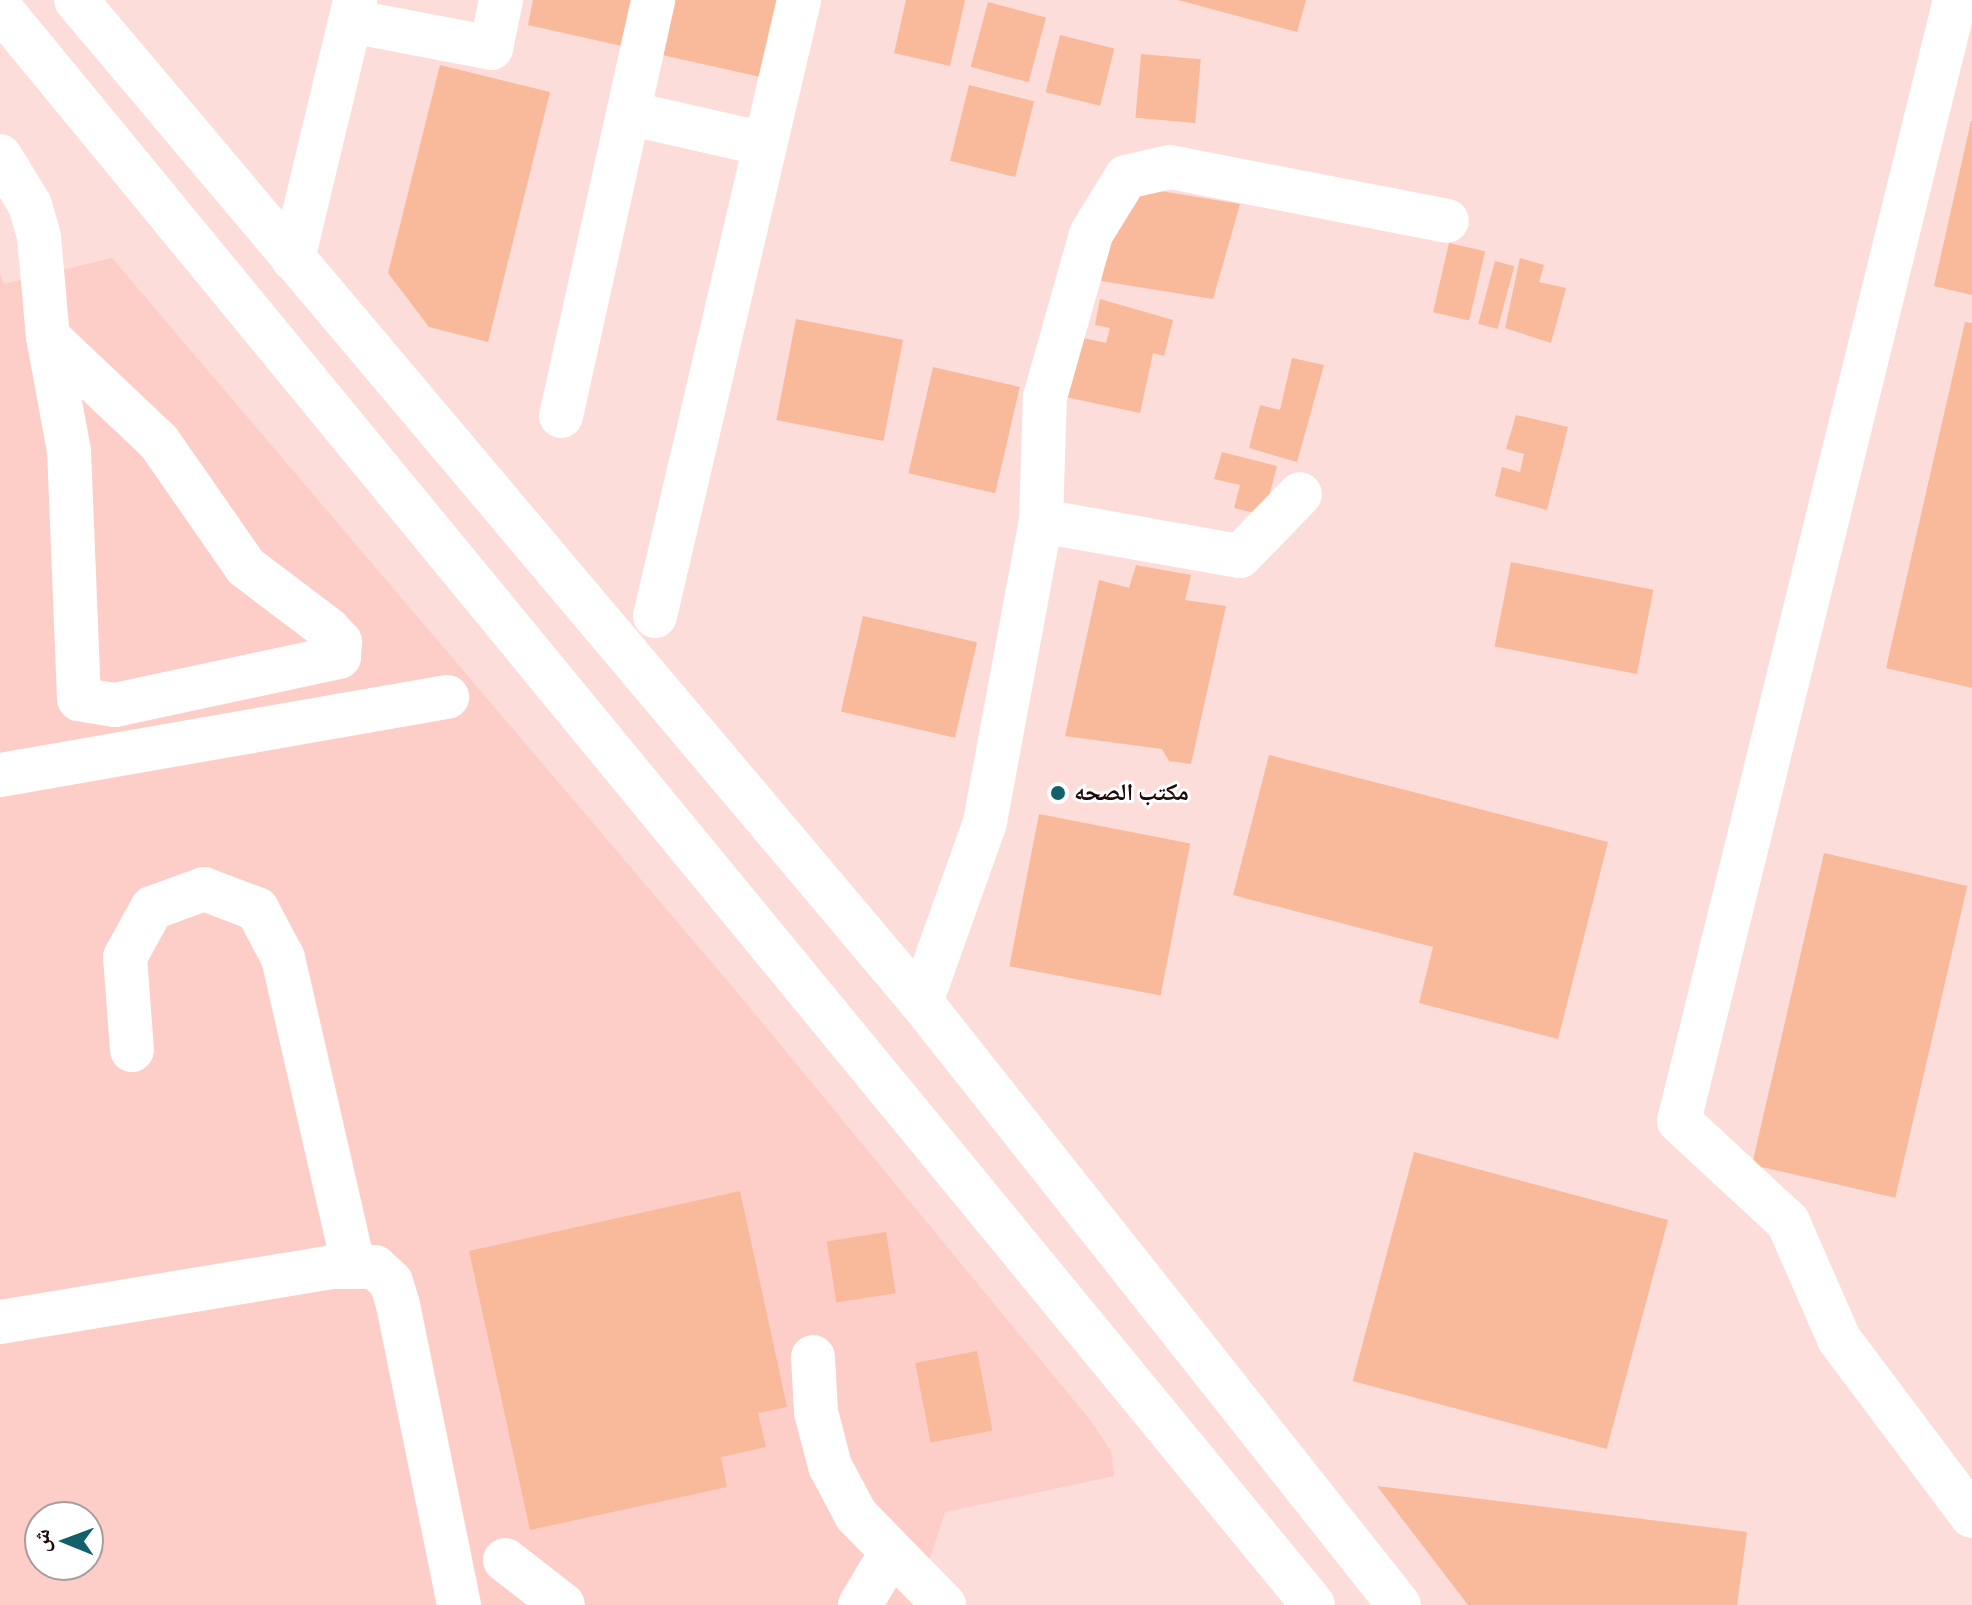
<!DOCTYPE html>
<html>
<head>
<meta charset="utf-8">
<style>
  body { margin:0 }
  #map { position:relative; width:1972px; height:1605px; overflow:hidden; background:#fcddd9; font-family:"Source Sans 3","Noto Naskh Arabic",sans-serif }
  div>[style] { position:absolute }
  .built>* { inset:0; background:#fdcdc7 }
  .building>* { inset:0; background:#f9ba9b; transform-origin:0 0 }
  .minor>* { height:44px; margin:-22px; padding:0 22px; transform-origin:22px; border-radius:22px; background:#fff }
  .major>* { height:44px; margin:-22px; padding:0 22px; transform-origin:22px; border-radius:22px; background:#fff }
  .dots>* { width:22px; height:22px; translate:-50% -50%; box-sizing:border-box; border:4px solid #fff; border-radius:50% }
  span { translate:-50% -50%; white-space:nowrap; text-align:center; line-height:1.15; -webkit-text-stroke:6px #fff; paint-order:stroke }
  .poi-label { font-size:24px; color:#1d0c0b; font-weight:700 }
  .left { translate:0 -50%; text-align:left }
  .north { position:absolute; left:24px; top:1501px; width:80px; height:80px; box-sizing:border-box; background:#fff; border:2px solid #a59e9d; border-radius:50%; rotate:271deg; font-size:22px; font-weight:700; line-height:32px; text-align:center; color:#1d0c0b }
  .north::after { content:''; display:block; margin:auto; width:28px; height:36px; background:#12616a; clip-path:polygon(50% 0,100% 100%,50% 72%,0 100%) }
</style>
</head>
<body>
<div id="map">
  <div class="built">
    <div style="clip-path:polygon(evenodd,112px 258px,736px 991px,1090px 1420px,1111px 1451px,1114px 1476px,945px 1512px,915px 1605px,0 1605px,0 274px,4px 284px,112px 258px,40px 1517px,88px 1517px,88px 1565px,40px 1565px,40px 1517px)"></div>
  </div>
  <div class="building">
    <div style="clip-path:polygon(533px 0,806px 0,788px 83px,528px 25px)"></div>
    <div style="clip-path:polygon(906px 0,965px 0,950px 66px,894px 53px)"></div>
    <div style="clip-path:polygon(1178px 0,1306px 0,1297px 32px)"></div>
    <div style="left:988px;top:2px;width:60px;height:67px;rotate:15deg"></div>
    <div style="left:1060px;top:35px;width:56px;height:59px;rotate:14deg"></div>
    <div style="left:1141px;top:54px;width:60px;height:64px;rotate:5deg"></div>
    <div style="clip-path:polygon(440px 65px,550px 92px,488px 342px,429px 327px,388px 273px)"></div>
    <div style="left:969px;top:85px;width:67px;height:78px;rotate:14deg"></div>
    <div style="clip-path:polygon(1971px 121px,1972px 121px,1972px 295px,1934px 286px)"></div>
    <div style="clip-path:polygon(1136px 187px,1240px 204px,1213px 299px,1101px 281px,1110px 230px)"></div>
    <div style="left:1449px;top:243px;width:37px;height:71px;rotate:13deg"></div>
    <div style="clip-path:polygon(1520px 258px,1544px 265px,1539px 282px,1566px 288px,1551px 343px,1505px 328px)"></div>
    <div style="left:1495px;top:261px;width:20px;height:65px;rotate:15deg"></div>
    <div style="clip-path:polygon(1100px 299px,1173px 320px,1164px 356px,1153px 353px,1140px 413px,1066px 397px,1079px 337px,1106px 343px,1110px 328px,1095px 325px)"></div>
    <div style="left:796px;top:319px;width:109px;height:103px;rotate:11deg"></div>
    <div style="clip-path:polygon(1965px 322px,1972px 323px,1972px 688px,1886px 668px)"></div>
    <div style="clip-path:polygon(1292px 358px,1324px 365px,1297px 462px,1249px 448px,1260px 405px,1280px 410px)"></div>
    <div style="left:933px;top:367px;width:89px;height:109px;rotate:13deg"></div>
    <div style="clip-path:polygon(1516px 415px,1568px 427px,1547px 510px,1495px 496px,1502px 467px,1520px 472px,1524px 454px,1506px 449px)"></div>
    <div style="clip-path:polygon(1222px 452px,1277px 466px,1264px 515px,1234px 508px,1240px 485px,1214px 479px)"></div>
    <div style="left:1511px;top:562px;width:145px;height:86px;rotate:11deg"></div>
    <div style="clip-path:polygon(1136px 565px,1191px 575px,1185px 600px,1226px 606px,1191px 764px,1169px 761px,1162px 749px,1065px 736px,1099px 580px,1129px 588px)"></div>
    <div style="left:863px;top:616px;width:117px;height:98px;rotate:13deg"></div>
    <div style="clip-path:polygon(1269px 755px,1608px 842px,1558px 1039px,1419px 1003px,1433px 947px,1233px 895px)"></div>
    <div style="left:1039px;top:814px;width:154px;height:155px;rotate:11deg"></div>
    <div style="left:1824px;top:853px;width:147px;height:320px;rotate:13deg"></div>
    <div style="left:1414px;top:1152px;width:263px;height:237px;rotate:15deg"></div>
    <div style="clip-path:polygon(740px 1191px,787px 1407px,758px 1413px,766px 1447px,721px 1457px,727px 1487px,530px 1530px,469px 1251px)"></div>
    <div style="left:886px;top:1232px;width:62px;height:60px;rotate:81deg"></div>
    <div style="left:977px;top:1351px;width:81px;height:63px;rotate:79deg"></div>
    <div style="clip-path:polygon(1377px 1486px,1747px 1532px,1737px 1605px,1468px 1605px)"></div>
  </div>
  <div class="minor">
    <div style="left:1955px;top:0;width:1154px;rotate:103.83deg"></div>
    <div style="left:1679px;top:1121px;width:149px;rotate:42.8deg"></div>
    <div style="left:1788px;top:1222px;width:128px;rotate:66.4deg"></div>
    <div style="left:1839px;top:1339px;width:221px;rotate:53.1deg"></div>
    <div style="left:350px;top:21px;width:144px;rotate:10.8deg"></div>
    <div style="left:491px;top:48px;width:49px;rotate:-78.2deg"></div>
    <div style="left:628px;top:113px;width:140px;rotate:12.8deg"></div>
    <div style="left:0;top:156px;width:57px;rotate:58.5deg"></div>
    <div style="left:30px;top:205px;width:33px;rotate:74deg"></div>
    <div style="left:39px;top:237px;width:100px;rotate:84.9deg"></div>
    <div style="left:48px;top:337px;width:153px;rotate:43.4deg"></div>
    <div style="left:159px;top:442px;width:152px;rotate:55.2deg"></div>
    <div style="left:246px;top:567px;width:103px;rotate:37.1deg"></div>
    <div style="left:328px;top:629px;width:18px;rotate:47deg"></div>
    <div style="left:340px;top:642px;width:15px;rotate:94deg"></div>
    <div style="left:339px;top:657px;width:229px;rotate:167.9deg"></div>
    <div style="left:115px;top:705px;width:36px;rotate:-171deg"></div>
    <div style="left:79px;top:699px;width:248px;rotate:-92.3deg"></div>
    <div style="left:69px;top:451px;width:116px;rotate:-100.4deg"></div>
    <div style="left:293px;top:259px;width:266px;rotate:-76.5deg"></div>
    <div style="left:561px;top:416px;width:426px;rotate:-77.5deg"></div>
    <div style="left:1041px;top:521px;width:202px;rotate:10deg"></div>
    <div style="left:1240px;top:556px;width:86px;rotate:-45.9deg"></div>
    <div style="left:655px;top:616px;width:633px;rotate:-76.84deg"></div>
    <div style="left:0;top:775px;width:454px;rotate:-9.9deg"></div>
    <div style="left:921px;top:1002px;width:191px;rotate:-70.4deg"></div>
    <div style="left:985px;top:822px;width:306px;rotate:-79.5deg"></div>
    <div style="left:1041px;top:521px;width:124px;rotate:-88.2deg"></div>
    <div style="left:1045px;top:397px;width:169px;rotate:-74.2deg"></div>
    <div style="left:1091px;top:234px;width:67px;rotate:-58.4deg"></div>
    <div style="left:1126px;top:177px;width:45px;rotate:-12.8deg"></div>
    <div style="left:1170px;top:167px;width:282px;rotate:11deg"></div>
    <div style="left:132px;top:1050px;width:93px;rotate:-94.3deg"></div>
    <div style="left:125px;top:957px;width:56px;rotate:-61.1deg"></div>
    <div style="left:152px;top:908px;width:55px;rotate:-20.1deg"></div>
    <div style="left:204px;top:889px;width:57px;rotate:20.7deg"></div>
    <div style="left:257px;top:909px;width:55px;rotate:62deg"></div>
    <div style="left:283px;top:958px;width:314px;rotate:77.1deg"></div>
    <div style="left:0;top:1322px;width:336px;rotate:-9.4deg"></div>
    <div style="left:331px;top:1267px;width:44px"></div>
    <div style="left:375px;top:1267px;width:22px;rotate:43deg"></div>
    <div style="left:391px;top:1282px;width:24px;rotate:73deg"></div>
    <div style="left:398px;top:1305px;width:306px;rotate:78.5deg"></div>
    <div style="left:813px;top:1357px;width:55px;rotate:86.9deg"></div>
    <div style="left:816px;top:1412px;width:56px;rotate:75.5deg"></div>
    <div style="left:830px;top:1466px;width:55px;rotate:62deg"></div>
    <div style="left:856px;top:1515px;width:126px;rotate:45.6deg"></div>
    <div style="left:505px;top:1560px;width:73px;rotate:37.8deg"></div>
    <div style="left:860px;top:1605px;width:57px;rotate:-59.4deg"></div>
  </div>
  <div class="major">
    <div style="left:76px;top:0;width:1311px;rotate:49.86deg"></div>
    <div style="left:921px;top:1002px;width:769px;rotate:51.6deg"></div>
    <div style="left:0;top:8px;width:2067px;rotate:50.57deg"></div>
  </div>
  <div class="dots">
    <div style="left:1058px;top:793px;background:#12616a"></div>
  </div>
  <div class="poi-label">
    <span class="left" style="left:1074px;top:793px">مكتب الصحه</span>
  </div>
  <div class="north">ش</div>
</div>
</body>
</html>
